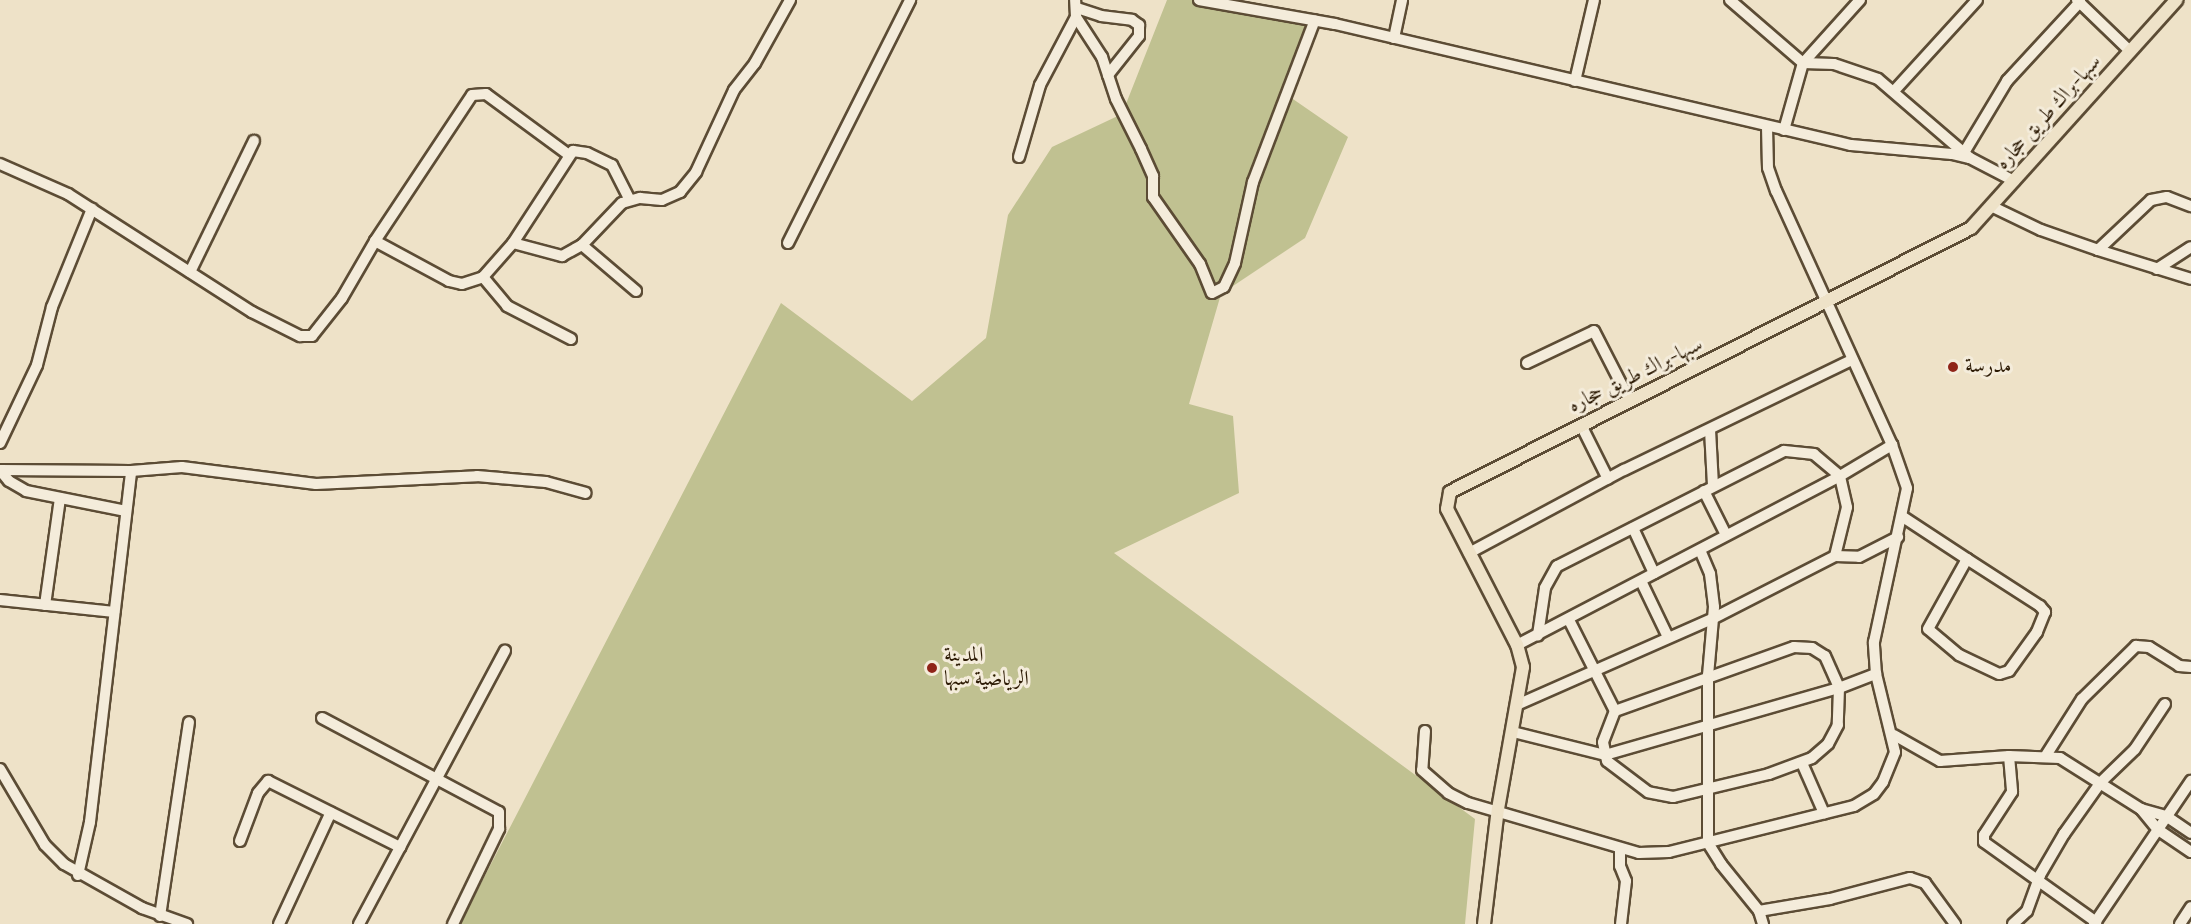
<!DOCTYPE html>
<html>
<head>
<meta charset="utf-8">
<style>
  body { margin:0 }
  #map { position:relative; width:2191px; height:924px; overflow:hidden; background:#eee2c8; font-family:Vollkorn,Amiri,serif }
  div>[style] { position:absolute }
  .green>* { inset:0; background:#c0c191 }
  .roads { filter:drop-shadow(2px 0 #5c4c35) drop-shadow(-2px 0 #5c4c35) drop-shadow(0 2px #5c4c35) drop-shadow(0 -2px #5c4c35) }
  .minor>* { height:10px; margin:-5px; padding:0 5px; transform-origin:5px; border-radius:5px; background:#f4ecdb }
  .major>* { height:12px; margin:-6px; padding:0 6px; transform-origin:6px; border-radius:6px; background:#eee2c8 }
  .dots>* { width:16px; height:16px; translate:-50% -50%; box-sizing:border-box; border:3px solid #f4ecdb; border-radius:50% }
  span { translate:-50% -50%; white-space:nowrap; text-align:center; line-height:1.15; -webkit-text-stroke:6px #f4ecdb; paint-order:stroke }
  .street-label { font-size:21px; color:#2c1a04 }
  .poi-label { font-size:21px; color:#2c1a04 }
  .left { translate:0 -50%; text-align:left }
</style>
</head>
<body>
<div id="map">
  <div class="green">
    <div style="clip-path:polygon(1167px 0,1199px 0,1319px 21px,1290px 97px,1348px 137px,1305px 238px,1221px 294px,1189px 404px,1233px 416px,1239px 493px,1114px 553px,1475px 819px,1465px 924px,460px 924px,781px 303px,912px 401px,986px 338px,1008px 215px,1052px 147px,1122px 114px)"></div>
  </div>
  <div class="roads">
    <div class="minor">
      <div style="left:1199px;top:0;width:138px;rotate:10deg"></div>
      <div style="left:1335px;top:24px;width:530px;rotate:13.2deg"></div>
      <div style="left:1851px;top:145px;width:101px;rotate:5.1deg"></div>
      <div style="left:1952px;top:154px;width:18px;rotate:13deg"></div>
      <div style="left:1970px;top:158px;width:50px;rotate:27.6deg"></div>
      <div style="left:1730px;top:0;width:96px;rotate:40.8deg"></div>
      <div style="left:1803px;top:63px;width:31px;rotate:2deg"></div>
      <div style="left:1834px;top:64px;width:46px;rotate:18.8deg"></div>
      <div style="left:1878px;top:79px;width:121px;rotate:40.7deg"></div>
      <div style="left:2077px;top:0;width:74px;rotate:43.9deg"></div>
      <div style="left:1077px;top:8px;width:25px;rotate:18deg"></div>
      <div style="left:1101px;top:16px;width:31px;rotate:7deg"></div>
      <div style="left:1132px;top:20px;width:9px;rotate:36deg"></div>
      <div style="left:1139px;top:25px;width:11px;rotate:90deg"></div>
      <div style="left:1139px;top:36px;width:50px;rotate:128.5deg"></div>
      <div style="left:1076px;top:17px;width:48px;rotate:57deg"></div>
      <div style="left:1102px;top:57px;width:44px;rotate:71.6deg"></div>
      <div style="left:1116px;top:99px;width:56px;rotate:63.4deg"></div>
      <div style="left:1141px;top:149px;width:30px;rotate:66deg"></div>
      <div style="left:1153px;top:176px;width:21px;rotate:90deg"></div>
      <div style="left:1153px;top:197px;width:82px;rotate:55deg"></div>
      <div style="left:1200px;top:264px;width:31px;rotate:68deg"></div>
      <div style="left:1212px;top:293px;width:13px;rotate:-27deg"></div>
      <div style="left:1224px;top:287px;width:26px;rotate:-65deg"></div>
      <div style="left:1235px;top:263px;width:83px;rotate:-77.5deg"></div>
      <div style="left:1253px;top:182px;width:173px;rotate:-69.1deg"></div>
      <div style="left:1394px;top:38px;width:39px;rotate:-78deg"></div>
      <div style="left:1575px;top:81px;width:83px;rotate:-76.8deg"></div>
      <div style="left:1894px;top:91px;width:123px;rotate:-47.6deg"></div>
      <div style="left:1784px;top:130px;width:70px;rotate:-74.2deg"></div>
      <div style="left:1803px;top:63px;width:85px;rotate:-47.9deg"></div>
      <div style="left:1965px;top:151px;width:82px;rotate:-59deg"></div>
      <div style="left:2007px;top:81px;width:108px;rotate:-47.3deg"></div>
      <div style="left:1019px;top:157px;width:75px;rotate:-73.7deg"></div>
      <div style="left:1040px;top:85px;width:77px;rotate:-62.1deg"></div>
      <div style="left:1076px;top:17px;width:17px;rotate:-93deg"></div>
      <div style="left:0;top:164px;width:74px;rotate:23.8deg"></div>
      <div style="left:68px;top:194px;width:219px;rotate:32.7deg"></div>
      <div style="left:252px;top:312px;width:54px;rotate:26.6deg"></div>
      <div style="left:300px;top:336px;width:12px"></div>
      <div style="left:312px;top:336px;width:48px;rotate:-51.7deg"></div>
      <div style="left:342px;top:298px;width:66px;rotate:-59.9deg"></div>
      <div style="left:375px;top:241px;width:84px;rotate:28.4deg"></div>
      <div style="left:449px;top:281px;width:13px;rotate:13deg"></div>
      <div style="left:462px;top:284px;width:22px;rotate:-18deg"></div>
      <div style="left:483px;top:277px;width:45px;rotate:-48.6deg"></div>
      <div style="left:513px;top:243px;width:51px;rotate:14.9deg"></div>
      <div style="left:562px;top:256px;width:23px;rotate:-29deg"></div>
      <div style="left:582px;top:245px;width:58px;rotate:-46.4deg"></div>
      <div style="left:622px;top:203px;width:19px;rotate:-16deg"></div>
      <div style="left:640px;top:198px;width:22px;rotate:5deg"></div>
      <div style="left:662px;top:200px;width:20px;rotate:-24deg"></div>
      <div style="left:680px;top:192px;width:26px;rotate:-51deg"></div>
      <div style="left:696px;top:172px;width:90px;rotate:-65.1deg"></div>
      <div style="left:734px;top:90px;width:34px;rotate:-52deg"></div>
      <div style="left:755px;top:63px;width:72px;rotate:-60.9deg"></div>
      <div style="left:1993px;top:207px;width:53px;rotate:25.6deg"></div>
      <div style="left:2041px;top:230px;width:60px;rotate:19.3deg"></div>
      <div style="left:2098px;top:250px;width:73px;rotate:-43.3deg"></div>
      <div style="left:2151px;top:200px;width:16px;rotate:-11deg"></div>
      <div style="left:2167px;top:197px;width:26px;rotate:21deg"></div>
      <div style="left:375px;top:241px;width:175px;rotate:-56.4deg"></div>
      <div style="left:472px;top:95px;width:14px;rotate:-4deg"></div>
      <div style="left:486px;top:94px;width:103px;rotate:36.3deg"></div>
      <div style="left:513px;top:243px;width:110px;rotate:-56.9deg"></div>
      <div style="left:573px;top:151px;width:14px;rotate:8deg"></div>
      <div style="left:587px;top:153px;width:28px;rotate:26deg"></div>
      <div style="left:612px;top:165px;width:39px;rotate:63deg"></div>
      <div style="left:788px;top:243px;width:272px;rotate:-63.3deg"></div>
      <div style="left:582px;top:245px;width:71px;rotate:40.4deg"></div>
      <div style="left:2098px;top:250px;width:97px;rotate:17.3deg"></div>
      <div style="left:2157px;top:269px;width:40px;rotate:-32.9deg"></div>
      <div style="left:190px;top:272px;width:146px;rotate:-64deg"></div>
      <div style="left:483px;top:277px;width:38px;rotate:50deg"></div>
      <div style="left:507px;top:306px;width:72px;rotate:27.3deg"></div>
      <div style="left:1527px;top:363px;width:74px;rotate:-25.5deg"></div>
      <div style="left:1594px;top:331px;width:79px;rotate:62.8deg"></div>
      <div style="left:1581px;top:425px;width:60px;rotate:63.4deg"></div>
      <div style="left:1710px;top:430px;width:56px;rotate:86.9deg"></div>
      <div style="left:0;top:443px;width:86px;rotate:-64.6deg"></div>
      <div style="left:37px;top:365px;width:60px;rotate:-75.5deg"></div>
      <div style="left:52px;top:307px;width:106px;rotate:-67.8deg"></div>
      <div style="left:0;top:470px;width:131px;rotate:0.4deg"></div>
      <div style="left:131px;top:471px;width:51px;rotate:-4.5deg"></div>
      <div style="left:182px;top:467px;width:135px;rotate:7.2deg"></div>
      <div style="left:316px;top:484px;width:161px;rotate:-2.8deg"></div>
      <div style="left:477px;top:476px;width:69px;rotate:5deg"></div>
      <div style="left:546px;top:482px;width:41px;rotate:15.4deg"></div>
      <div style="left:0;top:470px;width:14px;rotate:51deg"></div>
      <div style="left:9px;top:481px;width:20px;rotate:30deg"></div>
      <div style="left:26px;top:491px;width:102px;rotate:11.3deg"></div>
      <div style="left:1704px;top:491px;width:49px;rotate:63.4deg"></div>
      <div style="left:1903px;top:517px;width:77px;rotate:33.3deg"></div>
      <div style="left:1967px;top:559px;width:87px;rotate:32.8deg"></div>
      <div style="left:2040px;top:606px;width:8px;rotate:50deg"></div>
      <div style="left:2045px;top:612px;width:22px;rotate:112deg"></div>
      <div style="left:2037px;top:632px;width:48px;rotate:125.7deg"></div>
      <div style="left:2009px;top:671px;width:10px;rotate:163deg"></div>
      <div style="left:1999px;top:674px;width:44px;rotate:-154.6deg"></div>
      <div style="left:1959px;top:655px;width:40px;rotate:-140deg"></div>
      <div style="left:1928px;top:629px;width:80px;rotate:-60.9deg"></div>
      <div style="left:1633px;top:528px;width:50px;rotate:65deg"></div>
      <div style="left:1700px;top:550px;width:26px;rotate:67deg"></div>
      <div style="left:1710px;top:574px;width:33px;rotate:83deg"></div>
      <div style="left:1714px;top:607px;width:68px;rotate:95deg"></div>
      <div style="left:1708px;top:675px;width:168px;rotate:90deg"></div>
      <div style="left:1708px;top:843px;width:25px;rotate:58deg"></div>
      <div style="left:1721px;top:864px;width:60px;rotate:51deg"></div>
      <div style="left:1759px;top:911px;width:72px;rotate:-9.6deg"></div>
      <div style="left:1830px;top:899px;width:83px;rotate:-14.7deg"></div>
      <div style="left:1910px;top:878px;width:16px;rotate:18deg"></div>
      <div style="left:1925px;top:883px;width:51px;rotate:53.8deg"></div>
      <div style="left:1469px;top:553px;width:176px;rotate:-28.2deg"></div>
      <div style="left:1624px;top:470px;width:253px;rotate:-25.8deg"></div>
      <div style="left:1835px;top:556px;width:24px;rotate:2deg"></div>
      <div style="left:1859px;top:557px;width:44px;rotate:-27.1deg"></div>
      <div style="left:1641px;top:581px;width:62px;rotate:64.3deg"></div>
      <div style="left:0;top:600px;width:115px;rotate:6deg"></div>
      <div style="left:45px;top:605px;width:108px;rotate:-82deg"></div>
      <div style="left:1569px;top:620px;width:102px;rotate:63.2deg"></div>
      <div style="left:1517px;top:645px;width:365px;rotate:-27.6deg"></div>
      <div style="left:1840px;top:476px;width:61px;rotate:-30.8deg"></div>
      <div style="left:1794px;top:647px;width:18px;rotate:3deg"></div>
      <div style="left:1812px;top:648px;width:15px;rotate:32deg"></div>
      <div style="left:1825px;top:656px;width:35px;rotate:66deg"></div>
      <div style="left:1839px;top:688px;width:37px;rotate:92deg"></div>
      <div style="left:1838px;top:725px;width:21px;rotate:118deg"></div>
      <div style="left:1828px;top:744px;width:21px;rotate:139deg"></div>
      <div style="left:1812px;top:758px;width:46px;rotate:159.6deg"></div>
      <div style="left:1769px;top:774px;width:99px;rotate:166.5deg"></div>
      <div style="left:1673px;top:797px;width:25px;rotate:-169deg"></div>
      <div style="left:1648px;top:792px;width:51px;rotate:-142.9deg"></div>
      <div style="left:1607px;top:761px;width:19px;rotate:-102deg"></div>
      <div style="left:1603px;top:742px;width:33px;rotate:-69deg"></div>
      <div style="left:1615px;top:711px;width:190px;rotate:-19.7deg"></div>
      <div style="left:1519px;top:704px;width:211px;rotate:-23.8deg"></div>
      <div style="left:1712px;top:619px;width:138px;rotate:-27.1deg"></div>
      <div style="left:1835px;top:556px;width:50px;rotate:-76.2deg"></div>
      <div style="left:1847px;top:507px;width:32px;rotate:-103deg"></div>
      <div style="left:1840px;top:476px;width:34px;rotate:-140deg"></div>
      <div style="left:1814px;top:454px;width:30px;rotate:-174deg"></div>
      <div style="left:1784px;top:451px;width:254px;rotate:153.1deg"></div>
      <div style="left:1557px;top:566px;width:25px;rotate:119deg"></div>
      <div style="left:1545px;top:588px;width:48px;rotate:98.5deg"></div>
      <div style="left:322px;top:718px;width:200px;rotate:28deg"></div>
      <div style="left:499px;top:812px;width:17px;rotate:90deg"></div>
      <div style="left:499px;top:829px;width:106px;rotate:115.8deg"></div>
      <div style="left:1425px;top:731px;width:39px;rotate:94deg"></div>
      <div style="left:1422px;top:770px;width:35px;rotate:41deg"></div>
      <div style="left:1448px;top:793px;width:22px;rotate:27deg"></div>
      <div style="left:1468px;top:803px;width:178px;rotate:16.3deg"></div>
      <div style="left:1639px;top:853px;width:30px;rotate:-2deg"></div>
      <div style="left:1669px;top:852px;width:191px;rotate:-14deg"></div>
      <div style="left:1854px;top:806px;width:23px;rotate:-31deg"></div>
      <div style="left:1874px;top:794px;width:15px;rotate:-53deg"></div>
      <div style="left:1883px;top:782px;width:32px;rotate:-68deg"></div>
      <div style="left:1895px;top:752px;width:80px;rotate:-103.7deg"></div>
      <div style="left:1876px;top:674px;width:32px;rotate:-94deg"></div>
      <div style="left:1874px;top:642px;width:157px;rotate:-77.9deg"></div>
      <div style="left:1907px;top:488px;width:46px;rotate:-109.2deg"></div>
      <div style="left:1892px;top:445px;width:279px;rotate:-114.5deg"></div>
      <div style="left:1776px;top:191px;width:24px;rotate:-109deg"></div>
      <div style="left:1768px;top:168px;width:42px;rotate:-91.4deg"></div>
      <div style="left:1513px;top:732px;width:95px;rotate:14deg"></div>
      <div style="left:1605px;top:755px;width:243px;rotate:-16deg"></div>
      <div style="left:1839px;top:688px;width:40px;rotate:-21deg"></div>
      <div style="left:1894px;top:735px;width:53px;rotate:29.5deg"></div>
      <div style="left:1940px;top:761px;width:69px;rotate:-4.1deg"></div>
      <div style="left:2009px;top:756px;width:51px;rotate:2.2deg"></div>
      <div style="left:2060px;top:758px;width:96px;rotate:32.2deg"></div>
      <div style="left:2141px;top:809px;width:26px;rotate:51deg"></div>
      <div style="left:2157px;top:829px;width:41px;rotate:34.1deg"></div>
      <div style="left:2009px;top:756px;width:36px;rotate:85deg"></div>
      <div style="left:2012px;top:792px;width:51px;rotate:123.1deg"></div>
      <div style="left:1984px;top:835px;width:7px;rotate:90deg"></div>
      <div style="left:1984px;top:842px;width:138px;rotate:35.5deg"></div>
      <div style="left:2045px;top:757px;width:69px;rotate:-57.5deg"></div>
      <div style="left:2082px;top:699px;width:76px;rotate:-44.5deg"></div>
      <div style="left:2136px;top:646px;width:13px;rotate:4deg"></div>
      <div style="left:2149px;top:647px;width:36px;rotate:32deg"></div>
      <div style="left:2179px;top:666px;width:12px;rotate:5deg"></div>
      <div style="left:1802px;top:763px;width:55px;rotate:66.3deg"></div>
      <div style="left:0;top:769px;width:88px;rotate:59.4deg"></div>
      <div style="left:45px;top:845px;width:27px;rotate:45deg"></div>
      <div style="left:64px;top:864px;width:90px;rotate:29.4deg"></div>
      <div style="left:142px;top:908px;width:48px;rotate:19.6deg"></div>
      <div style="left:2141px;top:809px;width:26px;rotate:16deg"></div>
      <div style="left:2166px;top:816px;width:30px;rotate:34deg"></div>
      <div style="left:240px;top:841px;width:51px;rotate:-69.4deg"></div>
      <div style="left:258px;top:793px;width:16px;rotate:-50deg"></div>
      <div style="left:268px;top:781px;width:148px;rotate:26.6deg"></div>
      <div style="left:1620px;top:849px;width:17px;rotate:90deg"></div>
      <div style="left:1620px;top:866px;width:16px;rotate:68deg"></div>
      <div style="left:1626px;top:881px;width:43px;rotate:96.6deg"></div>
      <div style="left:78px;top:875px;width:54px;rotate:-77.2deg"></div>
      <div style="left:90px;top:822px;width:353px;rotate:-83.3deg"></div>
      <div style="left:1759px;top:911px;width:14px;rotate:73deg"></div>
      <div style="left:160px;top:916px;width:196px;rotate:-81.5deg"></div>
      <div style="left:279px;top:924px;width:123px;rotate:-65.1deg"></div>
      <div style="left:359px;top:924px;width:310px;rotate:-61.9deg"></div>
      <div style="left:2013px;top:924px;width:19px;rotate:-43deg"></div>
      <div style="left:2027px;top:911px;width:38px;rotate:-70deg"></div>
      <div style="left:2040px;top:875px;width:48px;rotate:-59.7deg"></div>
      <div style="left:2064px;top:834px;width:64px;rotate:-54.6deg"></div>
      <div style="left:2101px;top:782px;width:47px;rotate:-44.1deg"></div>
      <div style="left:2135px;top:749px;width:54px;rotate:-56.3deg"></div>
      <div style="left:2094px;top:924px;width:173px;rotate:-55.9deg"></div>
      <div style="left:2180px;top:924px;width:20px;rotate:-57deg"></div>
    </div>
    <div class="major">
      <div style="left:1484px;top:924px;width:116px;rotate:-83.1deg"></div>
      <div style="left:1498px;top:809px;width:144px;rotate:-80deg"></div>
      <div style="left:1523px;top:667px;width:23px;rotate:-105deg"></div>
      <div style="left:1517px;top:645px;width:153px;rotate:-117.2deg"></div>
      <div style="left:1447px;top:509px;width:17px;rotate:-80deg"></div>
      <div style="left:1450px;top:492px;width:584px;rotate:-26.87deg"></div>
      <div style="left:1971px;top:228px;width:307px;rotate:-48deg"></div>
    </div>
  </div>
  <div class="dots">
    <div style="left:1953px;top:367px;background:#8f2418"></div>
    <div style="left:932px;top:668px;background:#8f2418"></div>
  </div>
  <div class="street-label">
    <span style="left:2049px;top:113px;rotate:-48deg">سبها-براك طريق حجاره</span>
    <span style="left:1636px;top:376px;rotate:-26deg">سبها-براك طريق حجاره</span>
  </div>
  <div class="poi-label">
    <span class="left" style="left:1965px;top:367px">مدرسة</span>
    <span class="left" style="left:944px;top:668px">المدينة<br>الرياضية سبها</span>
  </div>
</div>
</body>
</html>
